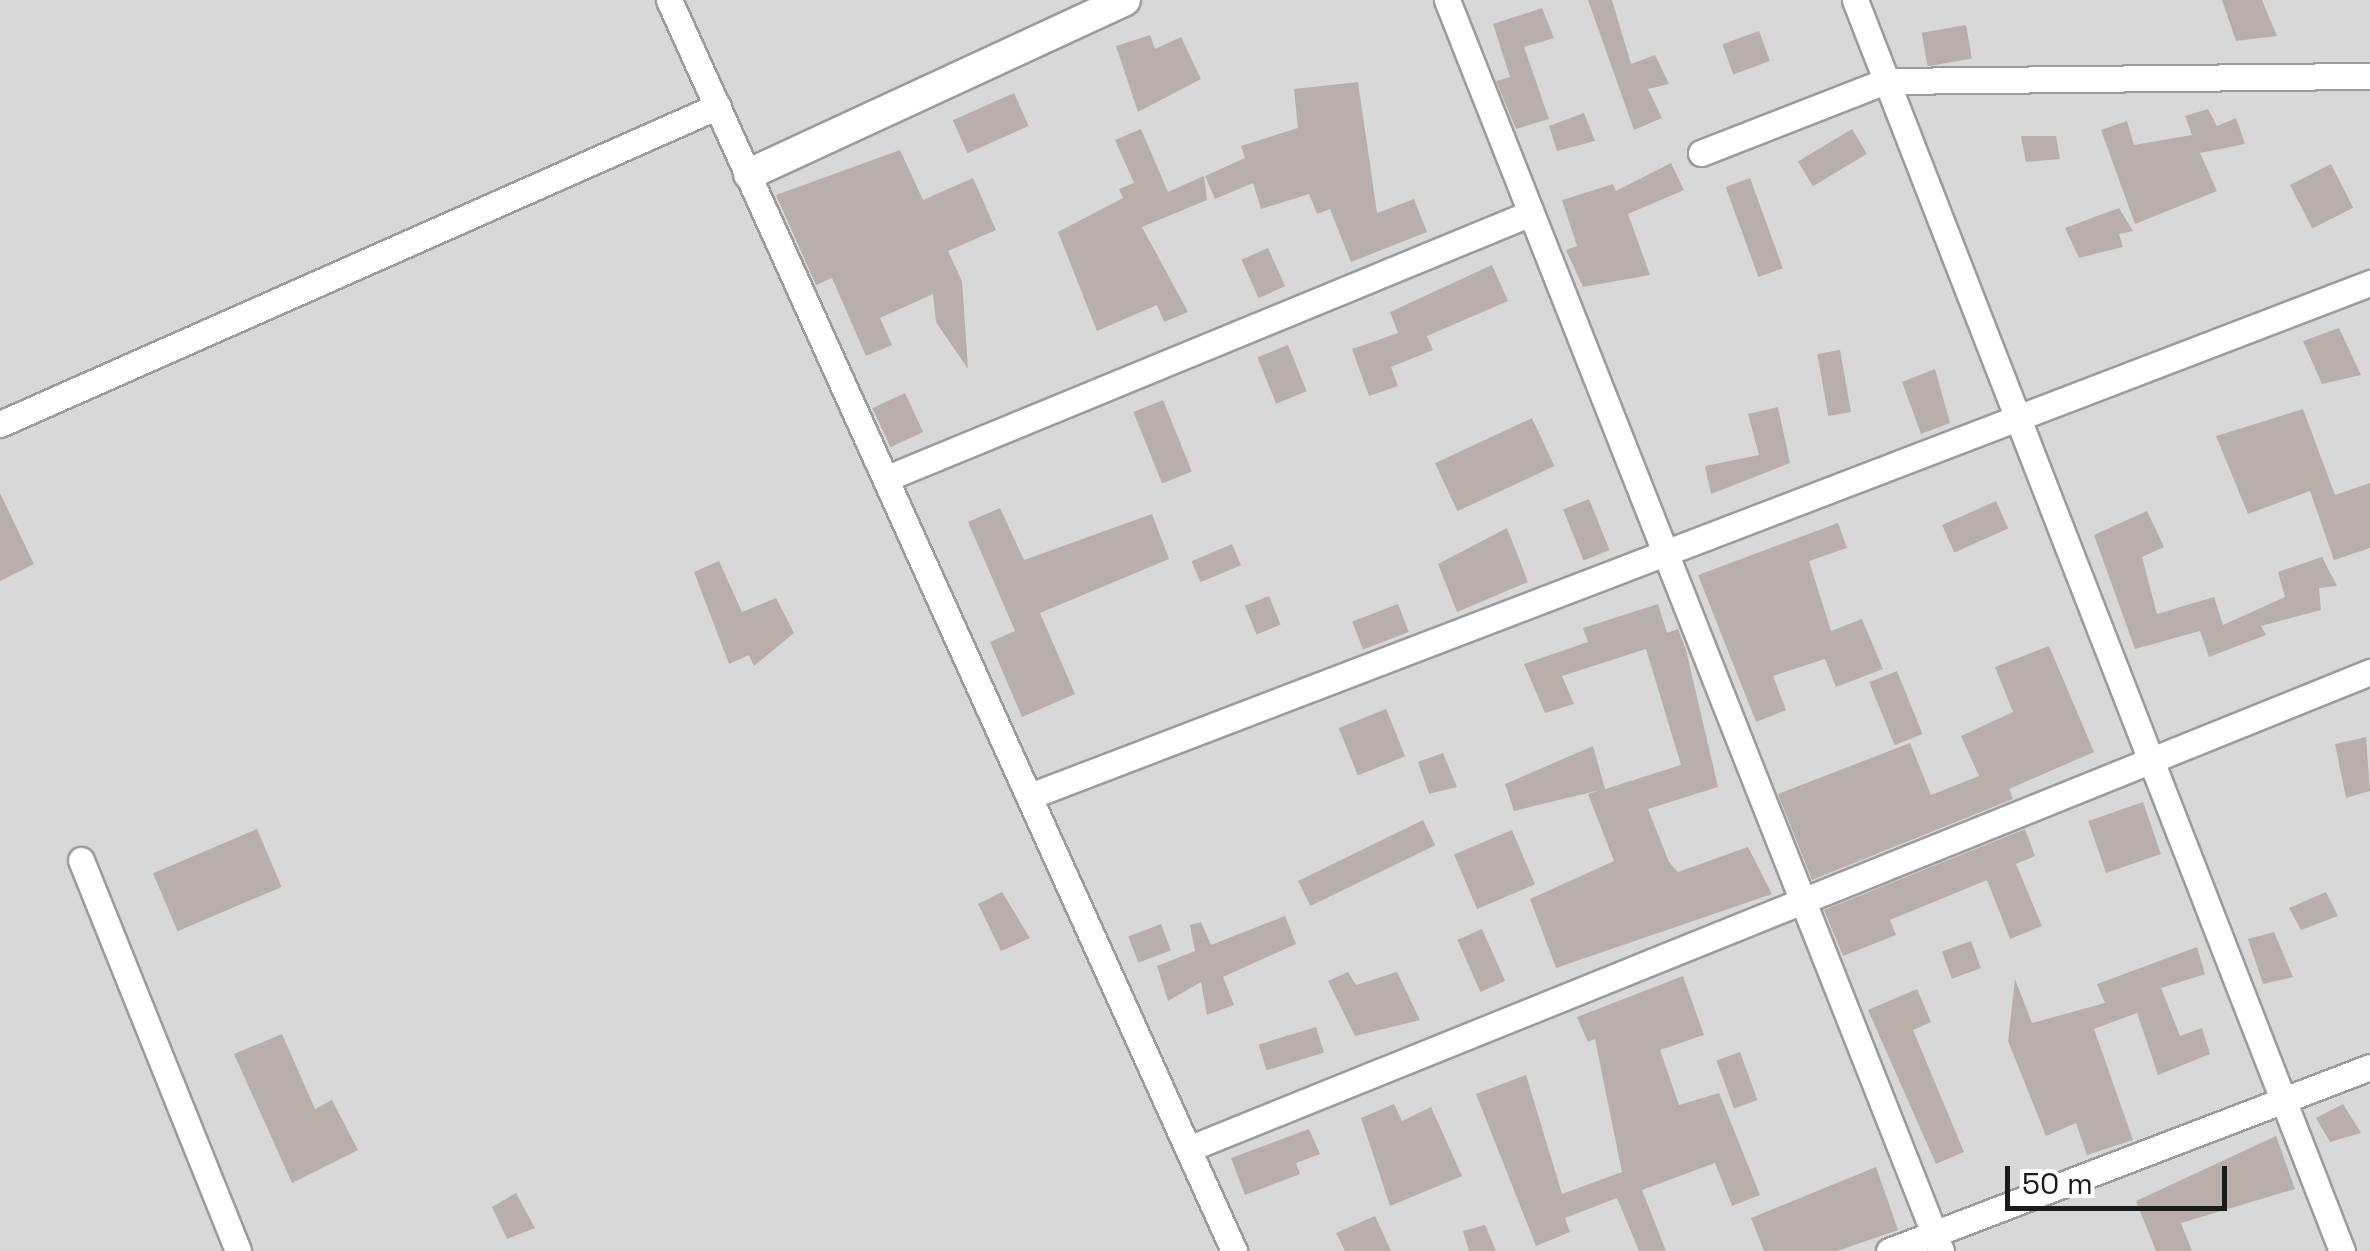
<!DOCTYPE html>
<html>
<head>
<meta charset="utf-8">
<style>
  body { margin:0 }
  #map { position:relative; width:2370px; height:1251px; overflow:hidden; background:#ebe7e2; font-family:"Space Grotesk",sans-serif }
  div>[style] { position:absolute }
  .residential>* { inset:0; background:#d9d8d8; transform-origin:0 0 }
  .building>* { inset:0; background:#b8afab; transform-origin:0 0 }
  .roads { filter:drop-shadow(2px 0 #9c9c9c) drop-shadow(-2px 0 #9c9c9c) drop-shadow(0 2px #9c9c9c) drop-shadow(0 -2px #9c9c9c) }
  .minor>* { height:25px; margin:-12.5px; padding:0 12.5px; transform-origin:12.5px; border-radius:12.5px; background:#fff }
  .tertiary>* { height:30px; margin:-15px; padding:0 15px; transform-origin:15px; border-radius:15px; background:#fff }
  span { translate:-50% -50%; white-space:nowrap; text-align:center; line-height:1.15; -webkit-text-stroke:8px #fff; paint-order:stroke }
  .scale { position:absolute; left:2005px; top:1166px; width:222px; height:45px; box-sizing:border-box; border:5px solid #1b1b1b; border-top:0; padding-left:12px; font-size:30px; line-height:35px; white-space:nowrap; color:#1b1b1b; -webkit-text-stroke:8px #fff; paint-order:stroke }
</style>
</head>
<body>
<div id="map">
  <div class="residential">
    <div style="left:0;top:0;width:2370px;height:1251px"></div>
  </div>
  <div class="building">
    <div style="clip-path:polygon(1588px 0,1612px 0,1631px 64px,1655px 55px,1669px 84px,1648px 89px,1662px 118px,1634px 130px)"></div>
    <div style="clip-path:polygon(2222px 0,2262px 0,2277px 36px,2236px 41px)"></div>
    <div style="clip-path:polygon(1542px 8px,1554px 38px,1524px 47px,1549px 119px,1516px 129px,1496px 81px,1510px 77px,1493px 24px)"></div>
    <div style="left:1966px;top:25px;width:34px;height:45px;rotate:80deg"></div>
    <div style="left:1759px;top:31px;width:32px;height:39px;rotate:70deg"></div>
    <div style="clip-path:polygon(1150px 35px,1155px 49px,1181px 37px,1201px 79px,1138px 112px,1116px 46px)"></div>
    <div style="clip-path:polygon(1358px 82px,1377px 213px,1414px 199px,1427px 232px,1351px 262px,1330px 209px,1317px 214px,1309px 194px,1261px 209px,1253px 183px,1215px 199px,1205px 176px,1245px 158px,1241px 146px,1298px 128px,1294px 89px)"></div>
    <div style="left:1014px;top:93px;width:36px;height:67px;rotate:66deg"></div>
    <div style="clip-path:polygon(2208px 109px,2217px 126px,2236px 118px,2245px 144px,2200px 153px,2217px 191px,2135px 224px,2101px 130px,2127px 121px,2134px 145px,2192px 135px,2185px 116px)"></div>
    <div style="clip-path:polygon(1584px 113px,1595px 141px,1557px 151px,1549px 126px)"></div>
    <div style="clip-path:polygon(1141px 129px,1168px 192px,1204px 176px,1207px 200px,1142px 227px,1188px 312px,1164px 322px,1157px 305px,1097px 331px,1058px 232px,1123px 198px,1119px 189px,1134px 183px,1115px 140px)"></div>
    <div style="left:1852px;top:129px;width:29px;height:63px;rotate:59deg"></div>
    <div style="clip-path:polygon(2021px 136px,2056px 136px,2060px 159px,2026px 162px)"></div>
    <div style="clip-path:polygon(900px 150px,923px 200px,973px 178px,996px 230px,948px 251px,962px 281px,968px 369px,936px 322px,933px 294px,880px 318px,892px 345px,866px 356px,832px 278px,816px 285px,776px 195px)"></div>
    <div style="clip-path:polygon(1671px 163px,1684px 190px,1628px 214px,1650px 275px,1583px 287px,1566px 250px,1577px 246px,1562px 200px,1613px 184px,1616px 191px)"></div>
    <div style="left:2331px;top:164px;width:49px;height:46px;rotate:63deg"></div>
    <div style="left:1750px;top:178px;width:96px;height:26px;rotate:70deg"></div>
    <div style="clip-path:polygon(2119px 208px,2133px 231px,2119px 234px,2123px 247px,2079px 258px,2065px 228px)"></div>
    <div style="left:1268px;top:248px;width:42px;height:29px;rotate:66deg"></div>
    <div style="clip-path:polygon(1492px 265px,1508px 301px,1427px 336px,1433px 350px,1391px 367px,1398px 386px,1369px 396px,1352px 349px,1398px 333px,1390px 312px)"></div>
    <div style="clip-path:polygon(2339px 328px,2361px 375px,2322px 384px,2303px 341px)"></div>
    <div style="left:1288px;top:345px;width:50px;height:33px;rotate:68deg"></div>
    <div style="left:1840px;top:350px;width:63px;height:23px;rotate:80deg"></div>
    <div style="clip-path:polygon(1935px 369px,1950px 423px,1921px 434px,1902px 382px)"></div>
    <div style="left:905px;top:393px;width:43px;height:36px;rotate:65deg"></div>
    <div style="left:1163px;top:400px;width:77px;height:32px;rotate:68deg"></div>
    <div style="clip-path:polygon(1778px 407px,1790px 463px,1711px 494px,1705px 466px,1759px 455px,1748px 414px)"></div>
    <div style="clip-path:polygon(2303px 409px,2335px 495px,2370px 483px,2370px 548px,2334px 560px,2310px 491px,2248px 514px,2216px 436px)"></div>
    <div style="left:1532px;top:418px;width:53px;height:107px;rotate:65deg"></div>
    <div style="clip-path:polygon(0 493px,34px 564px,0 581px)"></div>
    <div style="left:1589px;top:499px;width:55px;height:28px;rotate:68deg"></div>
    <div style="left:1996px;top:501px;width:30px;height:59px;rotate:66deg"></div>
    <div style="clip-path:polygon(1000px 508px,1024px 560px,1152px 514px,1169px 559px,1040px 613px,1075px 694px,1022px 717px,990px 642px,1015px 631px,968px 522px)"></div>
    <div style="clip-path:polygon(2147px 511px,2164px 547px,2142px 557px,2157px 614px,2214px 597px,2223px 625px,2285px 597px,2278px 572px,2322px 557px,2337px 586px,2319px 588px,2321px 610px,2261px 626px,2266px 635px,2209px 657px,2200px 631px,2135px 649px,2094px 535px)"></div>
    <div style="clip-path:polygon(1838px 523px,1847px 548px,1809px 561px,1831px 631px,1862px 619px,1883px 669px,1836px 687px,1825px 659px,1773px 676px,1786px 710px,1756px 722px,1698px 575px)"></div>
    <div style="clip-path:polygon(1507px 528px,1528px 582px,1457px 612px,1438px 564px)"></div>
    <div style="left:1232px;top:544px;width:23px;height:44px;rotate:67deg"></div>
    <div style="clip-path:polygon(719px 561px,742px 612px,776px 598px,794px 633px,754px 666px,749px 655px,729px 664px,694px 572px)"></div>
    <div style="left:1269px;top:596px;width:31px;height:26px;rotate:68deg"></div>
    <div style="left:1398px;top:604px;width:30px;height:49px;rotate:69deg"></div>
    <div style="clip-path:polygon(1658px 604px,1667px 633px,1678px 629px,1686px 650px,1718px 787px,1648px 809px,1669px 862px,1678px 872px,1748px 847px,1772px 894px,1556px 968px,1530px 899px,1614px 861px,1588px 794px,1600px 790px,1514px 811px,1505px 784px,1593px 746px,1605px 789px,1681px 765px,1646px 649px,1562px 676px,1574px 704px,1545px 713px,1524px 664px,1588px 642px,1583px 628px)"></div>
    <div style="clip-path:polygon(2049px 646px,2094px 752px,2009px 789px,2013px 799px,1812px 880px,1778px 794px,1910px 743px,1931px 795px,1979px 776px,1961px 736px,2013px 712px,1995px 667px)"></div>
    <div style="left:1897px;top:671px;width:68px;height:30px;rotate:68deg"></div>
    <div style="left:1386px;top:709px;width:51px;height:51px;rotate:68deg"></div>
    <div style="clip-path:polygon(2366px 737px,2370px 791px,2346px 798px,2335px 744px)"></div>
    <div style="clip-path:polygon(1443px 753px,1457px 787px,1429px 794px,1418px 762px)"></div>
    <div style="left:2143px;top:802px;width:55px;height:58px;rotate:71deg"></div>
    <div style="left:1423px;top:820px;width:28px;height:139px;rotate:64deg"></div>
    <div style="left:257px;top:829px;width:63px;height:113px;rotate:67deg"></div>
    <div style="clip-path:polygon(2025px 829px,2035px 856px,2016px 864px,2042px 926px,2010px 939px,1987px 880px,1890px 920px,1896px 935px,1843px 956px,1824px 910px)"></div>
    <div style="left:1512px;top:830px;width:59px;height:63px;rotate:67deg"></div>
    <div style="clip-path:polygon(1002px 892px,1030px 938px,1001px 951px,978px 904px)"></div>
    <div style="clip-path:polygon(2326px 892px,2338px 916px,2301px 930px,2289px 908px)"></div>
    <div style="clip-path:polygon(1285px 916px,1296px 944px,1223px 977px,1234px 1005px,1207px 1015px,1201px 982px,1168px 1001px,1157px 966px,1195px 951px,1190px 925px,1201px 922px,1211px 945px)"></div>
    <div style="left:1161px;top:924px;width:28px;height:35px;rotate:69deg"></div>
    <div style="left:1482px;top:929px;width:57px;height:27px;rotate:66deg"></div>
    <div style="clip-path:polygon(2274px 932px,2293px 977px,2263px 984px,2248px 939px)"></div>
    <div style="left:1971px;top:941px;width:29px;height:31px;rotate:70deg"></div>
    <div style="clip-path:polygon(2197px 947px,2205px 974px,2161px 988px,2180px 1036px,2202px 1028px,2210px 1054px,2158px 1075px,2137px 1013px,2094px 1029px,2133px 1140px,2087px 1155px,2076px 1123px,2046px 1136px,2008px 1041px,2015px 979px,2032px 1023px,2105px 1003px,2097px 984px)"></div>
    <div style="clip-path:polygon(1348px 972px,1356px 985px,1397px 972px,1420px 1020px,1355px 1036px,1328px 981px)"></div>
    <div style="clip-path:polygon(1683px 976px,1704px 1035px,1660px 1050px,1679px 1105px,1719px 1093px,1760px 1195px,1732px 1206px,1715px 1163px,1642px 1190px,1666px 1251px,1639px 1251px,1617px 1198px,1565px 1218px,1570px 1232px,1536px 1246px,1476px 1094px,1526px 1075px,1562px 1194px,1622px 1172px,1595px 1039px,1588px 1042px,1577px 1017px)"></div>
    <div style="clip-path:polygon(1917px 989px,1931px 1022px,1913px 1030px,1964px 1152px,1936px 1164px,1868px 1010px)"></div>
    <div style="left:1316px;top:1027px;width:27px;height:60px;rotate:73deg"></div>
    <div style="clip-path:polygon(282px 1034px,315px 1109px,332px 1100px,358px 1150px,292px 1183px,234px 1054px)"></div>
    <div style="left:1740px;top:1052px;width:51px;height:25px;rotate:70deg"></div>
    <div style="clip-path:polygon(1394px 1104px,1402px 1121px,1431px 1107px,1462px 1176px,1390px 1206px,1361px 1118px)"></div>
    <div style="clip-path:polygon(2343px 1104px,2361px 1133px,2330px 1142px,2316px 1118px)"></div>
    <div style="clip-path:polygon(1309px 1129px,1320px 1154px,1296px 1163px,1300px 1174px,1245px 1195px,1231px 1158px)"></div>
    <div style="clip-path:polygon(2276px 1136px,2295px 1189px,2181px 1223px,2192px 1251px,2156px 1251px,2136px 1201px)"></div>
    <div style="clip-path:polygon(1876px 1167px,1898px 1230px,1837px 1251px,1764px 1251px,1751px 1218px)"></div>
    <div style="clip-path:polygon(516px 1193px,535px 1228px,507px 1239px,492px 1207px)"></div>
    <div style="clip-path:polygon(1375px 1216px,1391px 1251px,1345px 1251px,1336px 1233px)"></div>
    <div style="clip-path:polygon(1485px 1225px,1496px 1251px,1469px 1251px,1463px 1231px)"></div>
  </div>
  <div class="roads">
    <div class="minor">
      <div style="left:669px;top:0;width:1373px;rotate:65.69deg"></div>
      <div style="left:1447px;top:0;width:1345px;rotate:68.45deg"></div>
      <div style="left:1855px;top:0;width:1342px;rotate:68.73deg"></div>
      <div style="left:1701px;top:153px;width:199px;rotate:-21.3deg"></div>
      <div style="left:1886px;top:81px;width:484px;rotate:-0.6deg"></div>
      <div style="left:0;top:424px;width:785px;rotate:-23.89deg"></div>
      <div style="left:887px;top:478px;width:696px;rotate:-22.37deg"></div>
      <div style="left:1030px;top:796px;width:1435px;rotate:-20.95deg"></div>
      <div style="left:81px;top:860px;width:421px;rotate:68.1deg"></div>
      <div style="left:1188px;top:1149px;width:1275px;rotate:-21.98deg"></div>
      <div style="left:1889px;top:1251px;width:515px;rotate:-20.93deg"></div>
    </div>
    <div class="tertiary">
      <div style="left:749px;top:174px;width:414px;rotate:-24.8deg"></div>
    </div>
  </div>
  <div class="scale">50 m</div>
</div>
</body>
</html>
